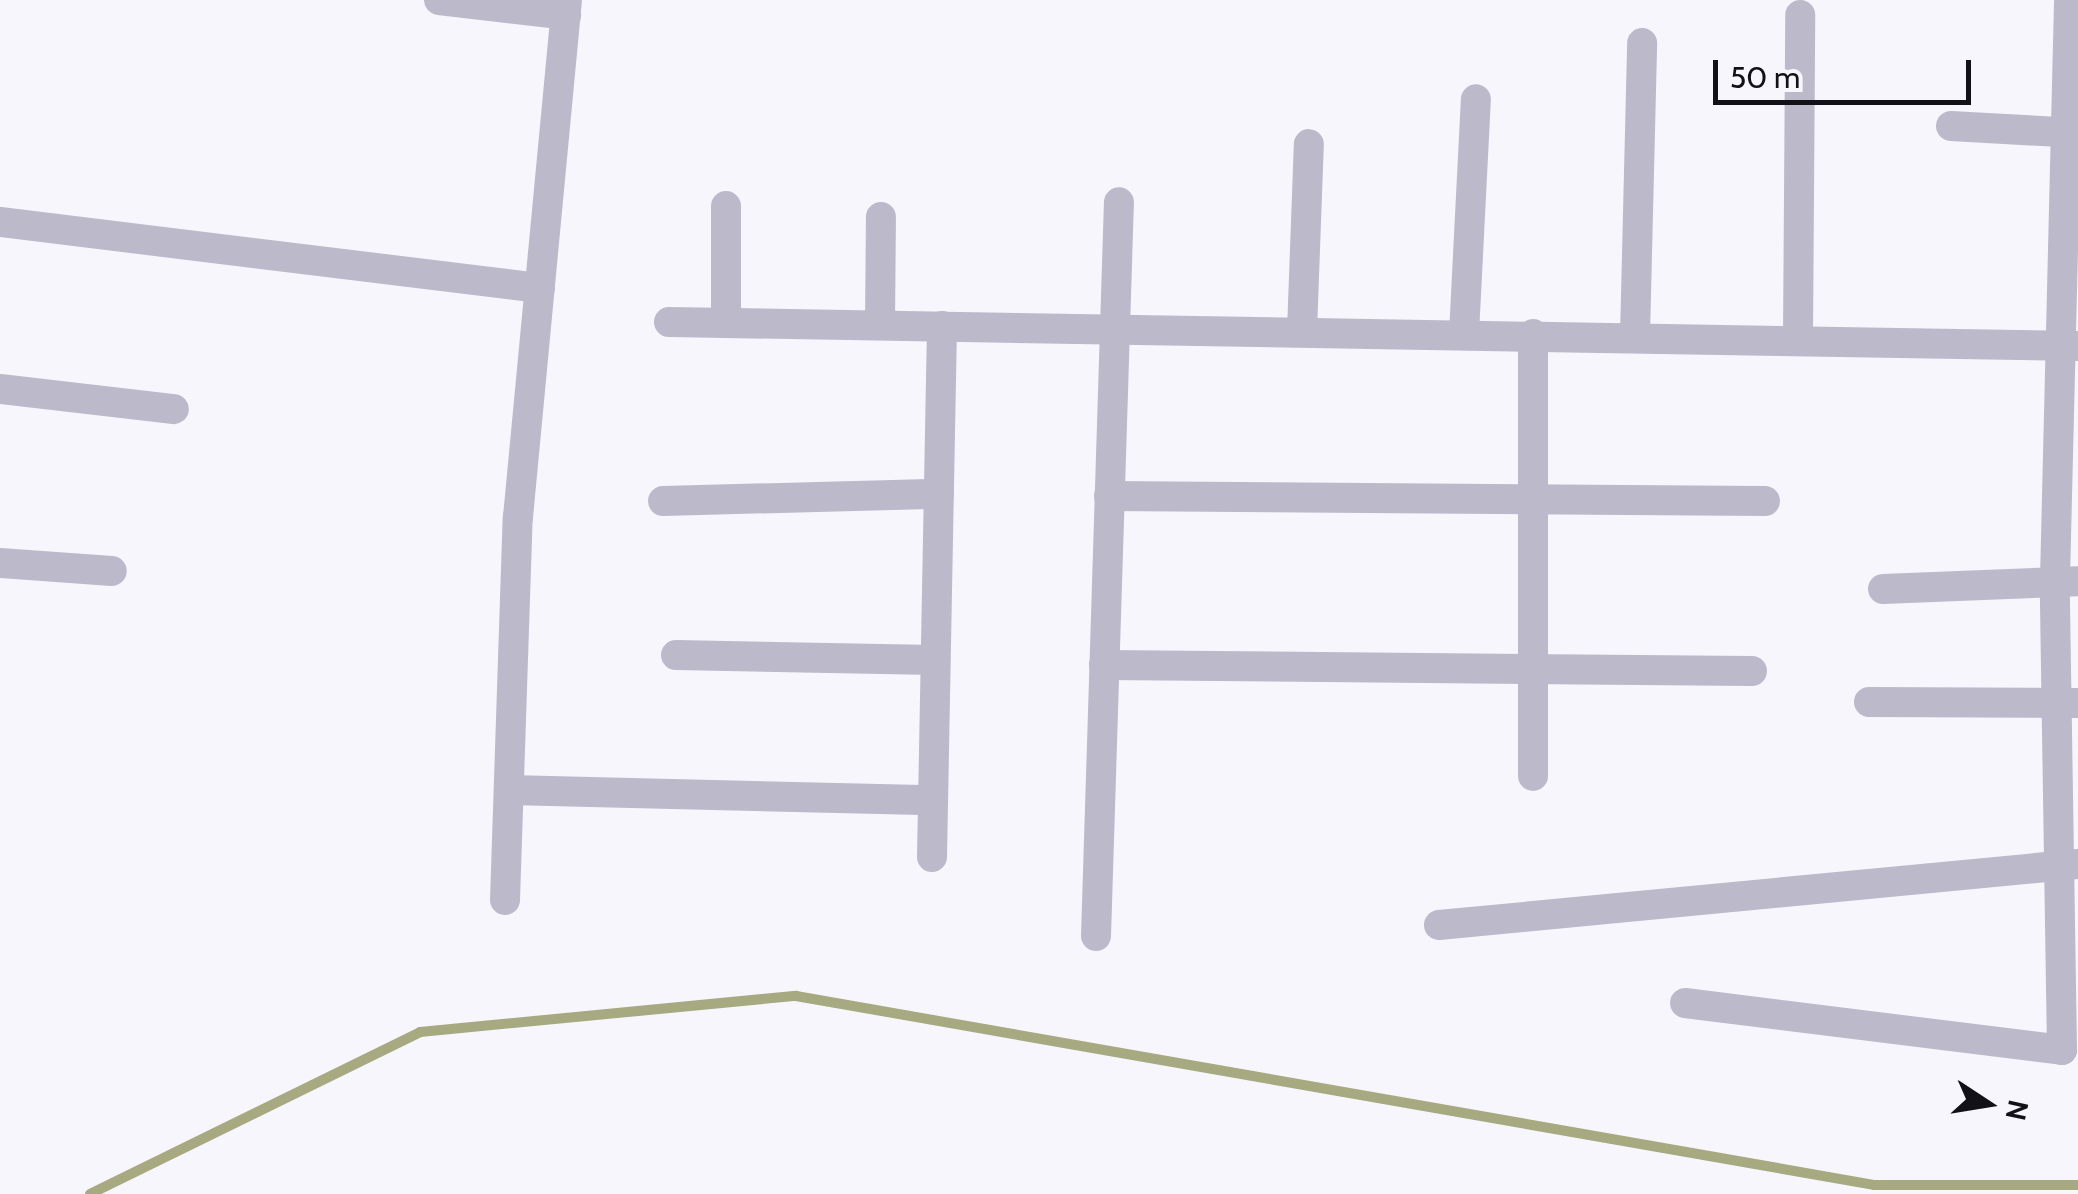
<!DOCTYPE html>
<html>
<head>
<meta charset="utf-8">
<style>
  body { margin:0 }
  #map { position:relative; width:2078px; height:1194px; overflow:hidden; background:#f7f6fd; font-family:Cabin,sans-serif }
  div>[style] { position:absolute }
  .stream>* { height:10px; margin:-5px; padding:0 5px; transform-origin:5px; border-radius:5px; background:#a7a981 }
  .street>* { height:30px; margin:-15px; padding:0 15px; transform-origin:15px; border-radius:15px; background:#bcb9cb }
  span { translate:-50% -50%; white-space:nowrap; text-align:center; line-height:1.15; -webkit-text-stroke:10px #f7f6fd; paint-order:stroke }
  .north { position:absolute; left:1938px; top:1054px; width:100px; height:100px; -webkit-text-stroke:8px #f7f6fd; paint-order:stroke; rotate:102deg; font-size:28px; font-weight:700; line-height:40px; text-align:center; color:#121117 }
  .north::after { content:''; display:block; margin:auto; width:35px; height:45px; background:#121117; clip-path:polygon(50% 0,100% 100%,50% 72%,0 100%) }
  .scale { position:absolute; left:1713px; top:60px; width:258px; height:45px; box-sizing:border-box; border:5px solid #121117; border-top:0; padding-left:12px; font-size:30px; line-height:35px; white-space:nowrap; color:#121117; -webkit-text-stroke:8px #f7f6fd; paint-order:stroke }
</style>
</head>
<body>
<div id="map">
  <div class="stream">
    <div style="left:90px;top:1194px;width:368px;rotate:-26.1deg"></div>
    <div style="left:420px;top:1032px;width:378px;rotate:-5.5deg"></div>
    <div style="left:796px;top:996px;width:1094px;rotate:9.94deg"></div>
    <div style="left:1874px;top:1185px;width:204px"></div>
  </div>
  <div class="street">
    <div style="left:439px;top:0;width:128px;rotate:6.7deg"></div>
    <div style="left:1951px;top:126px;width:127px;rotate:3.2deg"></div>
    <div style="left:726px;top:206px;width:117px;rotate:90deg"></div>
    <div style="left:0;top:222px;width:544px;rotate:6.97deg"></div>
    <div style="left:669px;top:322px;width:1409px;rotate:0.98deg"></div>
    <div style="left:880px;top:325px;width:108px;rotate:-89.5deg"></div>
    <div style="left:1302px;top:331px;width:187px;rotate:-87.9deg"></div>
    <div style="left:1464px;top:334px;width:235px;rotate:-87.1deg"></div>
    <div style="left:1533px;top:334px;width:442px;rotate:90deg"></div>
    <div style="left:1635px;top:336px;width:293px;rotate:-88.6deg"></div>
    <div style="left:1798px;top:338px;width:323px;rotate:-89.6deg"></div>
    <div style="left:0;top:389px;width:175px;rotate:6.6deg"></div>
    <div style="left:1109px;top:496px;width:656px;rotate:0.44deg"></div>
    <div style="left:663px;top:501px;width:276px;rotate:-1.5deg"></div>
    <div style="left:0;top:563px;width:112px;rotate:4.1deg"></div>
    <div style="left:1883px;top:589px;width:195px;rotate:-2.3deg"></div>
    <div style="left:676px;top:655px;width:259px;rotate:1.1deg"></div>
    <div style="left:1104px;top:665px;width:648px;rotate:0.53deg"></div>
    <div style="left:1869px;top:702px;width:209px;rotate:0.3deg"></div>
    <div style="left:509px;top:790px;width:424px;rotate:1.4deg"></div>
    <div style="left:932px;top:857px;width:531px;rotate:-88.92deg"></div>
    <div style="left:505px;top:900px;width:383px;rotate:-88.1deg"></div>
    <div style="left:518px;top:517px;width:519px;rotate:-84.59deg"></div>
    <div style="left:1439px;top:925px;width:642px;rotate:-5.45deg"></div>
    <div style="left:1096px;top:936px;width:734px;rotate:-88.21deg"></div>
    <div style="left:1685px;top:1003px;width:380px;rotate:7.1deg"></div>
    <div style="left:2062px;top:1050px;width:471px;rotate:-90.9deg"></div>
    <div style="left:2055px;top:579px;width:579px;rotate:-88.61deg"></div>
  </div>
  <div class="north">N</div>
  <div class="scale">50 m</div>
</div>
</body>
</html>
